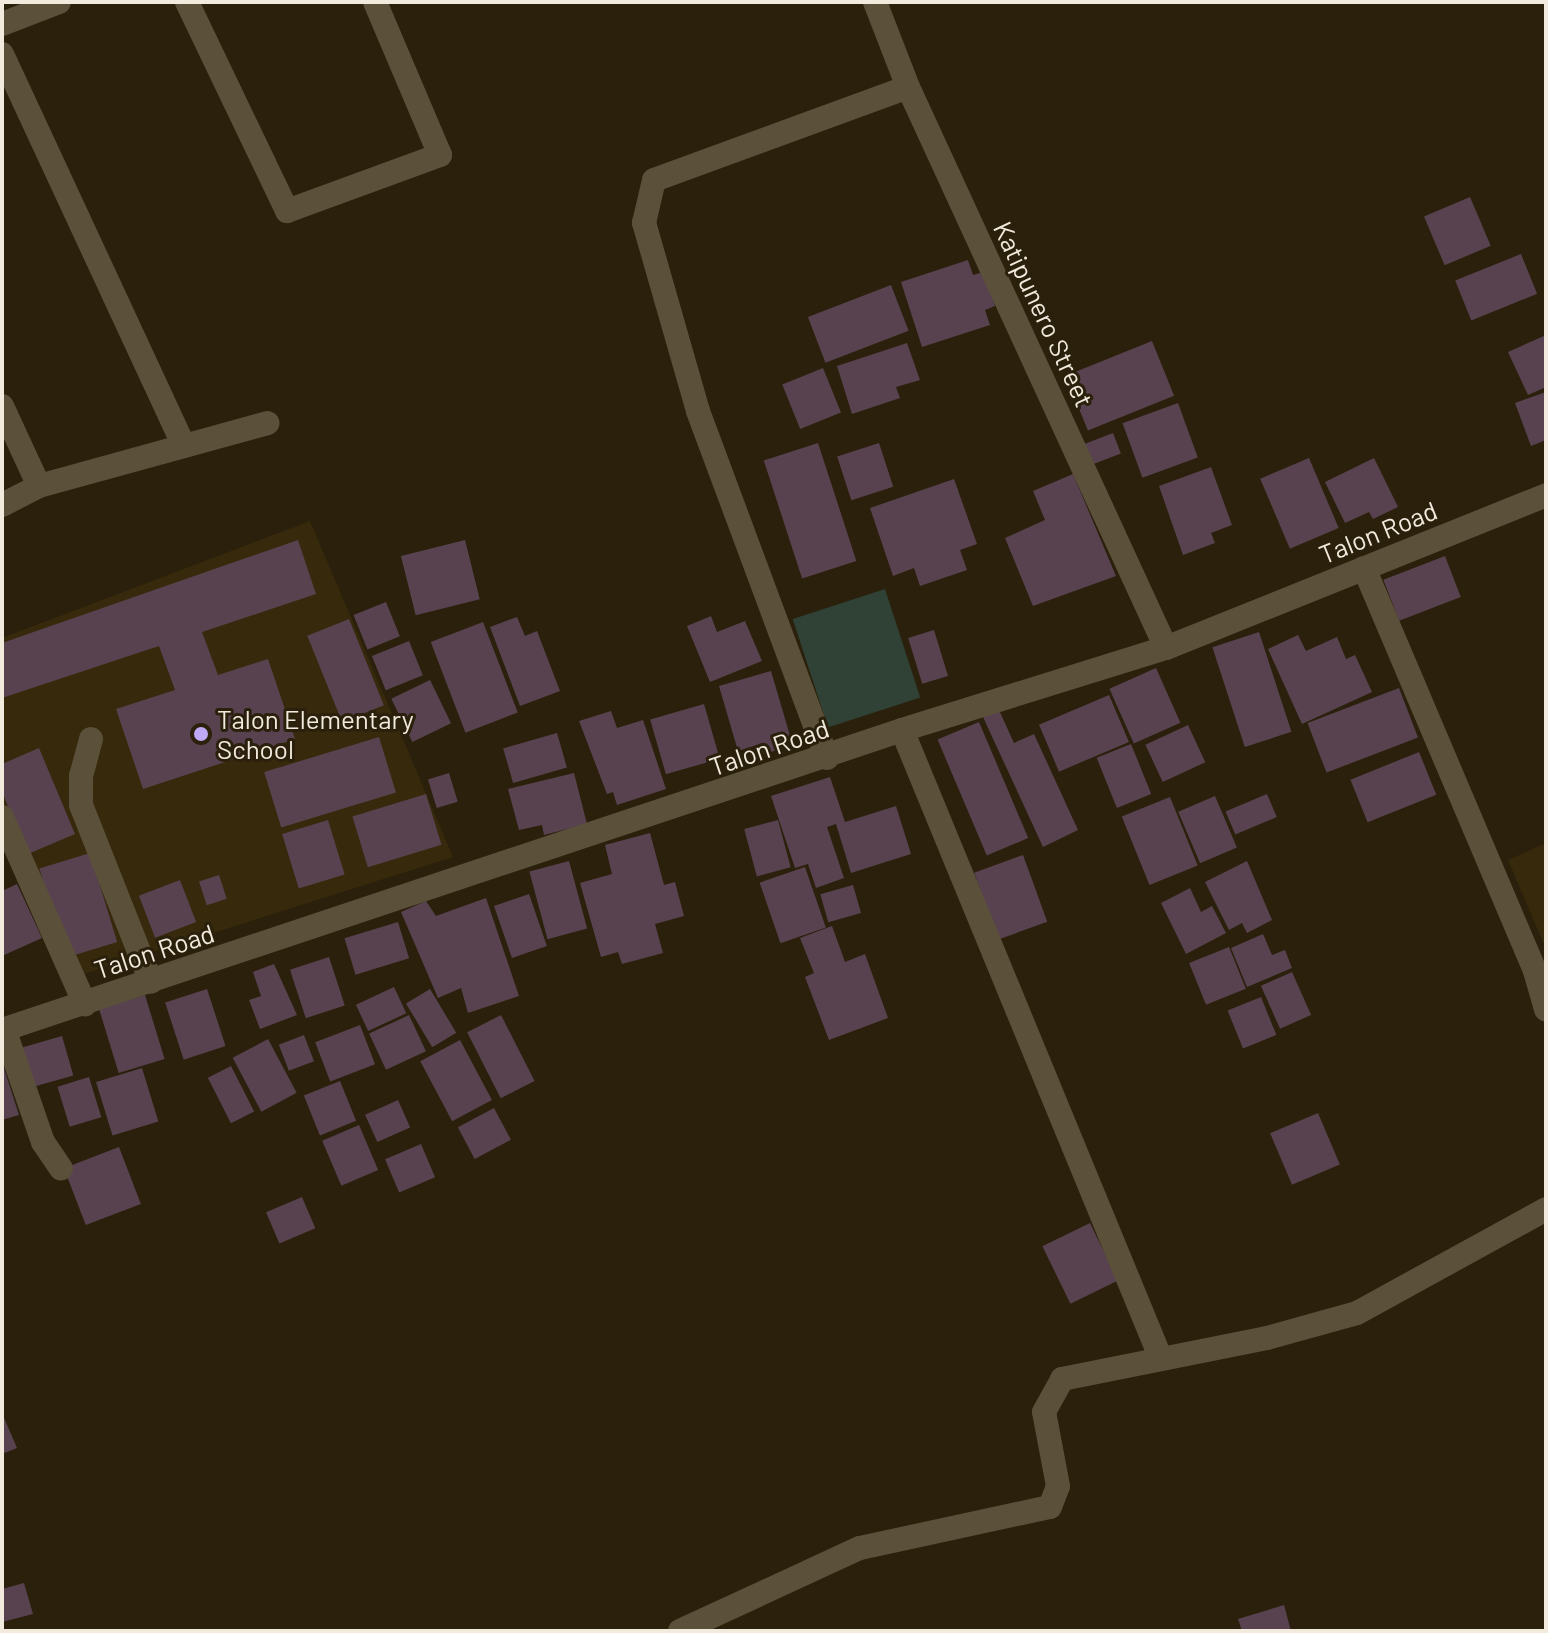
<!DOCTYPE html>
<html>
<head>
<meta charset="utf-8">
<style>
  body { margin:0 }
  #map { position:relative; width:1548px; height:1633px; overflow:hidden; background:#2a200b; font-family:Barlow,sans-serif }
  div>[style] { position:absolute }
  .built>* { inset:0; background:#36290c }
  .green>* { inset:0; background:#304135; transform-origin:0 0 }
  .building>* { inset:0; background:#584250; transform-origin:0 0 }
  .minor>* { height:24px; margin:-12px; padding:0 12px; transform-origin:12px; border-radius:12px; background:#5b503a }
  .dots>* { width:22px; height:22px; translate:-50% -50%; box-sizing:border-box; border:4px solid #2a200b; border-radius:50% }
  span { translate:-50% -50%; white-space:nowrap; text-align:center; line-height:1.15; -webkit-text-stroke:6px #2a200b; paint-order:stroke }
  .street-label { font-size:26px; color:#f1eadd }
  .poi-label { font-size:26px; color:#f1eadd }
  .left { translate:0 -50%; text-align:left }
  .frame { position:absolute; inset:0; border:4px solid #f1eadd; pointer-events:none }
</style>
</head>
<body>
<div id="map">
  <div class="built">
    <div style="clip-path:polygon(310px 521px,453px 857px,68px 979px,2px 830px,2px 638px)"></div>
    <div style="clip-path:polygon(1546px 843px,1546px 949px,1508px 860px)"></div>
  </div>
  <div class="green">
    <div style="left:885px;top:589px;width:114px;height:97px;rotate:72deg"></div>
  </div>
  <div class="building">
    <div style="left:1470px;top:197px;width:53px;height:50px;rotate:67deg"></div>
    <div style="left:1521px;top:254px;width:43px;height:71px;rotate:68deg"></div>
    <div style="clip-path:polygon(968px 260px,973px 275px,984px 272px,995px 306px,985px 310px,990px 325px,922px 347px,901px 282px)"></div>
    <div style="left:891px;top:285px;width:49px;height:89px;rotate:69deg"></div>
    <div style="clip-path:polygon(1546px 335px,1546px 387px,1528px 395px,1508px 352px)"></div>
    <div style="left:1152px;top:341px;width:59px;height:93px;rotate:68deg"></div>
    <div style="clip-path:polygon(907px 343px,920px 380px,896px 387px,900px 398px,852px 414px,837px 366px)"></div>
    <div style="left:823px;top:368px;width:48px;height:44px;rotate:68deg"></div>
    <div style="clip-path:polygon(1546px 392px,1546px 440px,1531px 446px,1515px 403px)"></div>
    <div style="left:1178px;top:403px;width:58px;height:59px;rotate:70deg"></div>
    <div style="left:1113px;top:433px;width:22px;height:32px;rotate:69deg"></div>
    <div style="left:818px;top:443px;width:124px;height:57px;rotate:72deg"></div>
    <div style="left:879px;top:443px;width:46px;height:44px;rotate:72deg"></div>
    <div style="left:1309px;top:458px;width:76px;height:53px;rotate:67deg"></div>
    <div style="clip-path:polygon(1374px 458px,1398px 507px,1373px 519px,1369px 512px,1345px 523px,1325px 482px)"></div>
    <div style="clip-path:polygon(1211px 467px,1232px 525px,1211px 533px,1215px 543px,1183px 555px,1159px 486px)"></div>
    <div style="clip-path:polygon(1073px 474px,1116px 576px,1033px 606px,1005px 538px,1045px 520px,1033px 491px)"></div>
    <div style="clip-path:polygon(954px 479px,977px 544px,960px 550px,967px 570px,920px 586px,914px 568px,893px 576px,870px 508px)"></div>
    <div style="clip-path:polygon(298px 540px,316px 594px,202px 632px,218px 675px,268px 659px,295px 739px,143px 789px,116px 709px,175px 690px,159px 646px,2px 698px,2px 643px)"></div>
    <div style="left:465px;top:540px;width:61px;height:66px;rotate:76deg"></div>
    <div style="left:1445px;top:556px;width:44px;height:66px;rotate:69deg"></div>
    <div style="left:386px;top:602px;width:37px;height:35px;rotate:68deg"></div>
    <div style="clip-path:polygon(711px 616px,717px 632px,745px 621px,762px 661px,710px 682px,687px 626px)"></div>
    <div style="clip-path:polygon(517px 617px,525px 636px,537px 631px,560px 691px,520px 706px,490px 627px)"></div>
    <div style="left:349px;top:619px;width:93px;height:45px;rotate:68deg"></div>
    <div style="left:483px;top:622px;width:97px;height:56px;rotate:69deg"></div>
    <div style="left:934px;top:630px;width:48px;height:27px;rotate:73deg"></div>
    <div style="left:1259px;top:632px;width:105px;height:49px;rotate:72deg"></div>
    <div style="clip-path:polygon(1298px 635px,1306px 651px,1337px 637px,1346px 659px,1355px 655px,1372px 692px,1302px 724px,1268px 649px)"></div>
    <div style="left:409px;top:641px;width:37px;height:40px;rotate:68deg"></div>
    <div style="left:1156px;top:668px;width:60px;height:51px;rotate:66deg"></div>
    <div style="clip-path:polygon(771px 671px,793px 746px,763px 754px,760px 744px,738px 751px,719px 686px)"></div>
    <div style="left:430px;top:680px;width:48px;height:43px;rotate:64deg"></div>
    <div style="left:1399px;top:688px;width:53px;height:98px;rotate:69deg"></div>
    <div style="left:1109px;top:695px;width:51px;height:76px;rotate:67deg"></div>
    <div style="left:704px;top:704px;width:57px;height:56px;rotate:74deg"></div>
    <div style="clip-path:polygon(999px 710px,1014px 743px,1034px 734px,1078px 830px,1043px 847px,983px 717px)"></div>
    <div style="clip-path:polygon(611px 711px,617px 728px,643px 720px,666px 789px,617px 805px,613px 792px,607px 794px,579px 721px)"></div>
    <div style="left:979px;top:722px;width:126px;height:45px;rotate:67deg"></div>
    <div style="left:1188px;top:725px;width:41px;height:47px;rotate:65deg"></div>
    <div style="left:557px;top:733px;width:36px;height:56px;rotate:74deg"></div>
    <div style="left:379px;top:737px;width:58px;height:120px;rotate:73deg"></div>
    <div style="left:1131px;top:744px;width:54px;height:37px;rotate:68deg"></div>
    <div style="clip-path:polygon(39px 748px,75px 834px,28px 854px,2px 792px,2px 764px)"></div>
    <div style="left:1419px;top:752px;width:46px;height:74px;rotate:68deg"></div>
    <div style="left:449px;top:773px;width:30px;height:22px;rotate:73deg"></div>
    <div style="clip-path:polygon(574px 773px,587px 824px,544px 835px,542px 825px,519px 830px,508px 789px)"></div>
    <div style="clip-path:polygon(830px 777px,845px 822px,896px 806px,911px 854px,851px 873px,836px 824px,827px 827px,844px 878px,816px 888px,808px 864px,795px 868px,771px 796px)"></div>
    <div style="left:426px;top:794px;width:53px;height:77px;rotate:73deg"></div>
    <div style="left:1267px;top:794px;width:25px;height:45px;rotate:67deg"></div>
    <div style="left:1215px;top:796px;width:56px;height:40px;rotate:67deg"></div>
    <div style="left:1170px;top:797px;width:74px;height:52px;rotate:68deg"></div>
    <div style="left:328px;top:820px;width:57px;height:48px;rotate:73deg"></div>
    <div style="left:778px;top:820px;width:49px;height:35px;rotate:75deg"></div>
    <div style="clip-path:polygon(650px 833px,664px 885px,675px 882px,684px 916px,655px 924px,663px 953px,622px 964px,618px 952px,601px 957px,580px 883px,612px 874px,605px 845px)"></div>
    <div style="left:90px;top:853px;width:93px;height:53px;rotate:73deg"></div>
    <div style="left:1023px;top:855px;width:71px;height:52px;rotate:70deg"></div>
    <div style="left:569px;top:861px;width:70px;height:41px;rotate:75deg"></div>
    <div style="clip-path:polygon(1247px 861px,1272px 920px,1247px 933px,1242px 923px,1229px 930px,1205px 882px)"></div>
    <div style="left:805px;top:867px;width:64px;height:48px;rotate:71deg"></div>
    <div style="left:219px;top:875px;width:25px;height:21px;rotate:72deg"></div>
    <div style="left:180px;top:880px;width:45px;height:44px;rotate:69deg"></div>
    <div style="clip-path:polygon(17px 884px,42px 938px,2px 956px,2px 891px)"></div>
    <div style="left:853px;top:885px;width:29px;height:34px;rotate:74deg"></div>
    <div style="clip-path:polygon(1190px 888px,1201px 912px,1212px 906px,1226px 933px,1186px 954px,1161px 903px)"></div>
    <div style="left:529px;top:894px;width:55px;height:37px;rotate:71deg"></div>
    <div style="clip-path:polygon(486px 898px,519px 996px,468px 1013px,461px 988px,438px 998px,401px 912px,426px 901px,436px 916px)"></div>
    <div style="left:398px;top:922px;width:38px;height:56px;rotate:73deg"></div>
    <div style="clip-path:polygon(832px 926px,845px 962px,865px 954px,888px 1018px,829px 1040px,805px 977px,814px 973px,800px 938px)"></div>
    <div style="clip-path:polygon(1263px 934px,1272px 955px,1285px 950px,1292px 968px,1247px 987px,1231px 948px)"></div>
    <div style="left:1229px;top:947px;width:45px;height:43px;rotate:68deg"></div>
    <div style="left:329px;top:957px;width:51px;height:41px;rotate:72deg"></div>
    <div style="clip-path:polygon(274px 964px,297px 1015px,260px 1029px,249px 1000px,261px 996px,253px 972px)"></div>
    <div style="left:1292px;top:972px;width:47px;height:34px;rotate:66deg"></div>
    <div style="left:394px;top:987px;width:29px;height:42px;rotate:65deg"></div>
    <div style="left:207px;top:989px;width:60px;height:44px;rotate:72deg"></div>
    <div style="left:430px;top:989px;width:51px;height:28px;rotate:59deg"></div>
    <div style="left:145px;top:995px;width:67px;height:48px;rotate:73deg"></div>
    <div style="left:1261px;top:997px;width:41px;height:36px;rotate:68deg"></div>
    <div style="left:409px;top:1015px;width:40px;height:44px;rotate:65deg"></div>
    <div style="left:501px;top:1015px;width:74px;height:38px;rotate:63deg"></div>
    <div style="left:360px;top:1025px;width:42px;height:48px;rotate:69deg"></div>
    <div style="left:304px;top:1035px;width:28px;height:27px;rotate:69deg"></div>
    <div style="left:62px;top:1036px;width:41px;height:46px;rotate:74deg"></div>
    <div style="left:268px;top:1039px;width:61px;height:40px;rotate:62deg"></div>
    <div style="left:460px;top:1040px;width:68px;height:45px;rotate:62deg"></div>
    <div style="clip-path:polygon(2px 1062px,19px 1115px,2px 1120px)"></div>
    <div style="left:231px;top:1066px;width:51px;height:26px;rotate:63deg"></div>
    <div style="left:142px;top:1068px;width:56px;height:48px;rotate:73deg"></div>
    <div style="left:89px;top:1077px;width:42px;height:33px;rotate:73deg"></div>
    <div style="left:340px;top:1081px;width:43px;height:39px;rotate:68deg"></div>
    <div style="left:398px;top:1100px;width:30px;height:36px;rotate:66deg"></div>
    <div style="left:494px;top:1108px;width:36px;height:41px;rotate:62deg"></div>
    <div style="left:1318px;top:1113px;width:56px;height:52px;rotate:67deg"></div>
    <div style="left:359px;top:1125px;width:49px;height:40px;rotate:67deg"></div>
    <div style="left:421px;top:1144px;width:36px;height:39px;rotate:67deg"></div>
    <div style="left:119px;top:1147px;width:61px;height:59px;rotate:69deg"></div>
    <div style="left:302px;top:1197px;width:34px;height:39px;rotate:67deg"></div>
    <div style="left:1090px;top:1223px;width:64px;height:53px;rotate:64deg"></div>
    <div style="clip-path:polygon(2px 1413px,17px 1448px,2px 1454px)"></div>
    <div style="clip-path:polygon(24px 1583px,33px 1614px,2px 1622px,2px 1589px)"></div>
    <div style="clip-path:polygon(1284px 1605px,1291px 1631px,1242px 1631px,1238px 1619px)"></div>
  </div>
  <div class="minor">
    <div style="left:187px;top:2px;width:232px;rotate:64.4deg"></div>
    <div style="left:287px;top:211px;width:163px;rotate:-20.1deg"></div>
    <div style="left:440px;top:155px;width:166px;rotate:-113deg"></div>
    <div style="left:875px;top:2px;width:91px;rotate:68.8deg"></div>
    <div style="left:908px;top:87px;width:617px;rotate:65.3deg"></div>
    <div style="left:2px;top:24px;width:61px;rotate:-21.1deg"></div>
    <div style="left:2px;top:54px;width:432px;rotate:65.1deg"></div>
    <div style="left:2px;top:406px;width:88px;rotate:65.2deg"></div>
    <div style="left:2px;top:505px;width:42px;rotate:-27.2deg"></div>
    <div style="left:39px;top:486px;width:237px;rotate:-15.4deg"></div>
    <div style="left:1364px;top:568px;width:438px;rotate:67deg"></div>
    <div style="left:1535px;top:971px;width:40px;rotate:74deg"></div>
    <div style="left:902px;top:730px;width:680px;rotate:67.62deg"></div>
    <div style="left:91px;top:739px;width:38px;rotate:105deg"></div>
    <div style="left:81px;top:776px;width:29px;rotate:90deg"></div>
    <div style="left:81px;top:805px;width:190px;rotate:68.4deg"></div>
    <div style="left:827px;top:758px;width:370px;rotate:-110.4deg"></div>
    <div style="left:698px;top:411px;width:196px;rotate:-106deg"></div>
    <div style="left:644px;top:223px;width:44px;rotate:-76.9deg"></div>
    <div style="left:654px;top:180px;width:270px;rotate:-20.1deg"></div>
    <div style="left:2px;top:817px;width:205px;rotate:66.1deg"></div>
    <div style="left:4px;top:1029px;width:120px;rotate:71deg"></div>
    <div style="left:43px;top:1142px;width:32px;rotate:56deg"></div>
    <div style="left:2px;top:1030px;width:949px;rotate:-18.43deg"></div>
    <div style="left:902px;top:730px;width:276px;rotate:-17.3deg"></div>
    <div style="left:1166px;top:648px;width:410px;rotate:-21.9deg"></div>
    <div style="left:680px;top:1631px;width:198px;rotate:-24.8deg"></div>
    <div style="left:860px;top:1548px;width:194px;rotate:-12.2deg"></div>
    <div style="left:1050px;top:1507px;width:22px;rotate:-69deg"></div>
    <div style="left:1058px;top:1486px;width:75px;rotate:-100.7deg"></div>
    <div style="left:1044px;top:1412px;width:38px;rotate:-61deg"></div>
    <div style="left:1062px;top:1379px;width:209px;rotate:-11.3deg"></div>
    <div style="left:1267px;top:1338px;width:93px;rotate:-15.5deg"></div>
    <div style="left:1357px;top:1313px;width:216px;rotate:-28.8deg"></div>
  </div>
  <div class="dots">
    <div style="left:201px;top:734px;background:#bfa8f4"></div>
  </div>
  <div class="street-label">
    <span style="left:1044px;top:314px;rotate:65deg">Katipunero Street</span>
    <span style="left:1378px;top:532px;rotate:-22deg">Talon Road</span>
    <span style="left:769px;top:747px;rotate:-19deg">Talon Road</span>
    <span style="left:154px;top:951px;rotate:-18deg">Talon Road</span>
  </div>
  <div class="poi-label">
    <span class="left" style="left:217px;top:734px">Talon Elementary<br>School</span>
  </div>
  <div class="frame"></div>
</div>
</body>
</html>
